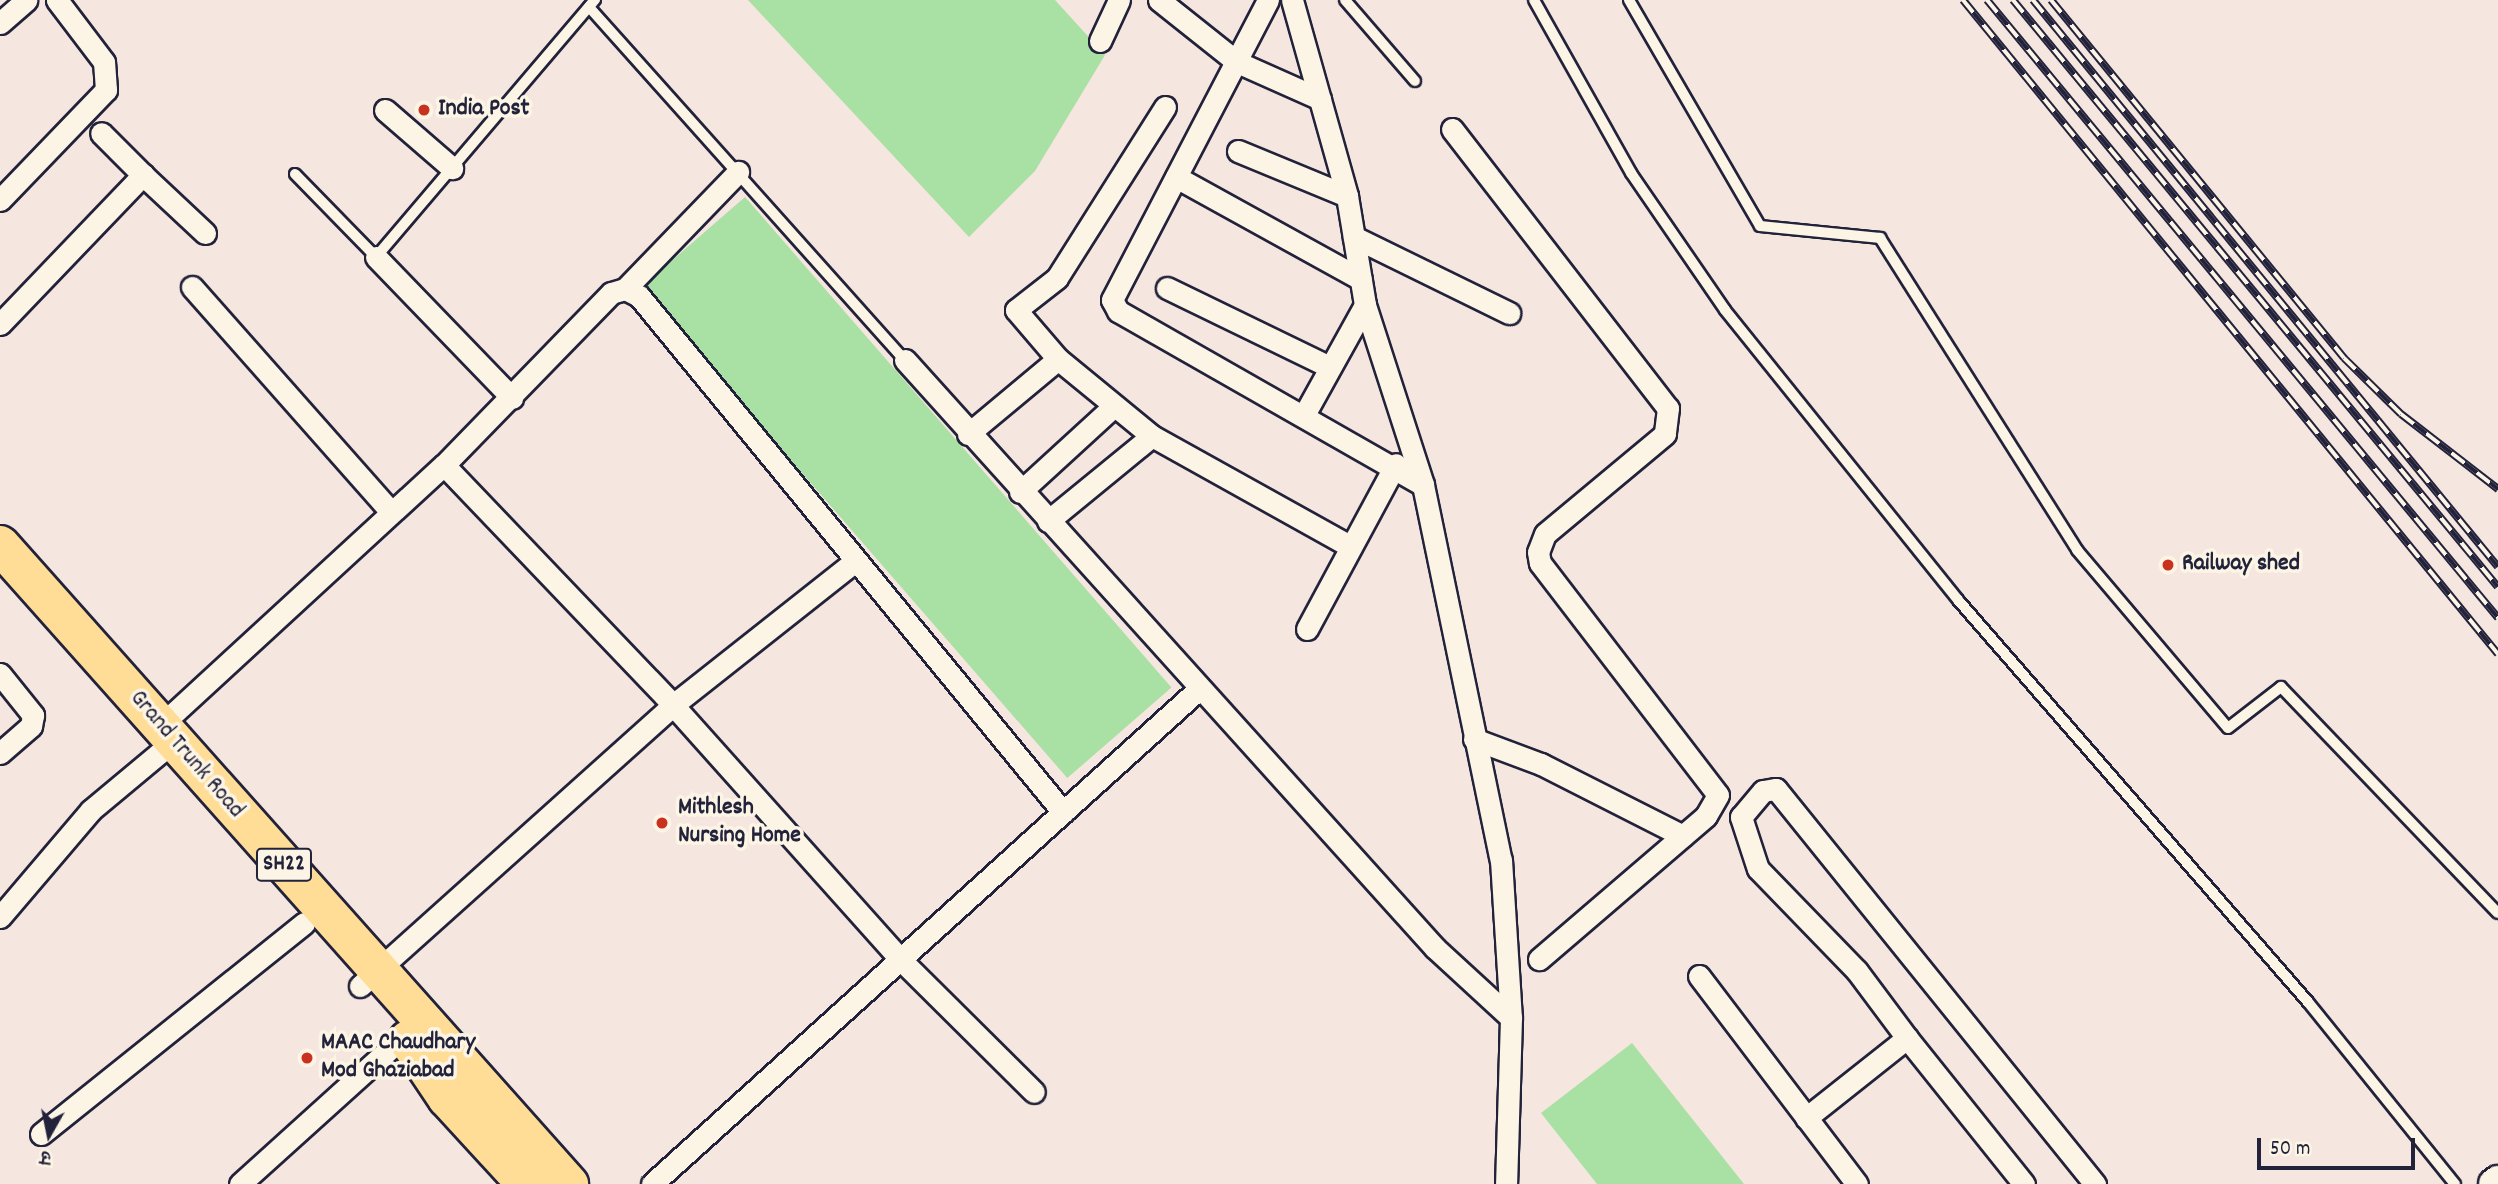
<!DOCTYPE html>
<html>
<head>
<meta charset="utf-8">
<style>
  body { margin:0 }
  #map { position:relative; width:2498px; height:1184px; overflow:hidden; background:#f5e6df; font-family:Dekko,"Playpen Sans Deva",sans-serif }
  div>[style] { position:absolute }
  .green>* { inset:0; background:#a9e0a4; transform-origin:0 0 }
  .roads { filter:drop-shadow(2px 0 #22223b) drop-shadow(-2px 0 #22223b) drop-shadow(0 2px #22223b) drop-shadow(0 -2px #22223b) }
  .lane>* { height:10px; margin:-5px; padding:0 5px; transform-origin:5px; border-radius:5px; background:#fcf5e5 }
  .street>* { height:21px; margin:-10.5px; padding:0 10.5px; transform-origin:10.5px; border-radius:10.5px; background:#fcf5e5 }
  .secondary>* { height:30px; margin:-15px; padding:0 15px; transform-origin:15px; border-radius:15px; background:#fcf5e5 }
  .highway>* { height:38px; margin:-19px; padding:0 19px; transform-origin:19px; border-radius:19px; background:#ffdd96 }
  .rail>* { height:8px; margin-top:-4px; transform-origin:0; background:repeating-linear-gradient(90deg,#fcf5e5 0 16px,#22223b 0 32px); box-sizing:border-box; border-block:2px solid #22223b }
  .dots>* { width:19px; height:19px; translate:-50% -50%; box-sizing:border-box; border:4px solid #fcf5e5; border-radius:50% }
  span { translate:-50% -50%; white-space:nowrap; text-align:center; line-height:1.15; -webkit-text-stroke:7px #fcf5e5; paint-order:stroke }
  .shield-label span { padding:2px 5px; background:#fcf5e5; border:2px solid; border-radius:5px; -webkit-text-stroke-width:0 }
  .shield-label { font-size:23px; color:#22223b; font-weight:700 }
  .poi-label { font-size:24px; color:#22223b; font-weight:700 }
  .left { translate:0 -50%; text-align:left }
  .street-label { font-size:24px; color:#22223b }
  .north { position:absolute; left:14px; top:1100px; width:70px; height:70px; -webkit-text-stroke:5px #fcf5e5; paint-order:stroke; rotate:189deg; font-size:19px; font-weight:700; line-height:28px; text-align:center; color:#22223b }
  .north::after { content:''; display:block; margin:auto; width:24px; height:32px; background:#22223b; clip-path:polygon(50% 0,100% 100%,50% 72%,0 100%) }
  .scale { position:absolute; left:2257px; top:1138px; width:158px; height:32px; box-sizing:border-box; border:4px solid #22223b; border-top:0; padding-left:9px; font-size:21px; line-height:24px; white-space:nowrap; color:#22223b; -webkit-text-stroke:5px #fcf5e5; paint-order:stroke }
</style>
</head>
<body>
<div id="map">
  <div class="green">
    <div style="clip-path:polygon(748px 0,1055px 0,1105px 55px,1035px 171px,969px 237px)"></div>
    <div style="left:745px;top:197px;width:650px;height:138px;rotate:49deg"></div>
    <div style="clip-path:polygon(1632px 1043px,1744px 1184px,1597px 1184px,1541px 1113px)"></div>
  </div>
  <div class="roads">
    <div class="lane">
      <div style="left:1345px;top:0;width:107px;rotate:49.2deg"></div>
      <div style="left:1534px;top:0;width:198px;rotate:60.7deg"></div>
      <div style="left:1631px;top:173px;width:166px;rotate:55.5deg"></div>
      <div style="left:1725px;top:310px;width:372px;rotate:51.2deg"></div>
      <div style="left:1958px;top:600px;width:533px;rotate:48.96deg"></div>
      <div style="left:2308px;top:1002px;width:234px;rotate:51.1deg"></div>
      <div style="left:1629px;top:0;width:261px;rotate:59.9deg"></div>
      <div style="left:1760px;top:226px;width:121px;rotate:5.7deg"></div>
      <div style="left:1880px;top:238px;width:369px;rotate:57.7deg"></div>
      <div style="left:2077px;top:550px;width:233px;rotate:49.7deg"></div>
      <div style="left:2228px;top:728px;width:67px;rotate:-37.7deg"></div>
      <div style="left:2281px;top:687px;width:313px;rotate:46.2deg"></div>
      <div style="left:589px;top:7px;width:474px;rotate:48.2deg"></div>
      <div style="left:295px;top:174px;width:116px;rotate:45.7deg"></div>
      <div style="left:376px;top:257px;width:338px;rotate:-49.6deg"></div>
    </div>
    <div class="street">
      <div style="left:1159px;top:0;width:100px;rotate:38.5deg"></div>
      <div style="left:1237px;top:62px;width:91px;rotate:24deg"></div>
      <div style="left:1268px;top:0;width:338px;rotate:117.5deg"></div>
      <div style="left:1112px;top:300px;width:13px;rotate:61deg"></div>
      <div style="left:1118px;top:311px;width:351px;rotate:29.7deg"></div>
      <div style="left:1292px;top:0;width:204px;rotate:74.3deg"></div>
      <div style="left:1347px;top:196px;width:110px;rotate:80.6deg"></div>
      <div style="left:1365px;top:305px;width:189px;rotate:72.1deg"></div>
      <div style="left:1423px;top:485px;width:383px;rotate:78.3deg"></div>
      <div style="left:1501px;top:860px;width:158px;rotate:86.4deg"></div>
      <div style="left:1511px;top:1018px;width:166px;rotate:91.7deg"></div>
      <div style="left:0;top:23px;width:35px;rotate:-41deg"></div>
      <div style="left:1100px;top:41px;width:45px;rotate:-65.1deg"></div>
      <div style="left:1165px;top:107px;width:202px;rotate:122.3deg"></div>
      <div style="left:1057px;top:278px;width:52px;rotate:142deg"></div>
      <div style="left:1016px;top:310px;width:65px;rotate:49.4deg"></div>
      <div style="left:1058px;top:359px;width:122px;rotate:39.3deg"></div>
      <div style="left:1152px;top:436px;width:227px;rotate:29.1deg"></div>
      <div style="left:385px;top:110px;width:89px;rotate:40.9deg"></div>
      <div style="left:1452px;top:129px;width:353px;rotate:52.3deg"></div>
      <div style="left:1668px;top:408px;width:26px;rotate:97deg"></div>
      <div style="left:1665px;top:434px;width:156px;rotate:140.2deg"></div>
      <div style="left:1545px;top:534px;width:19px;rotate:111deg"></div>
      <div style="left:1538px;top:552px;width:11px;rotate:80deg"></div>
      <div style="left:1540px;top:563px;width:292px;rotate:52.5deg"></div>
      <div style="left:1718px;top:795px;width:24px;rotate:120deg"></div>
      <div style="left:1706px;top:816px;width:220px;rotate:139.4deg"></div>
      <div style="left:1238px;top:151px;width:118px;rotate:22.4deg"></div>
      <div style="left:143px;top:175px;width:85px;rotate:43.1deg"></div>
      <div style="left:1176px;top:177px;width:211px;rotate:28.9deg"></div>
      <div style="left:0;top:200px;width:153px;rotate:-46.1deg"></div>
      <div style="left:106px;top:90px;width:28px;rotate:-94deg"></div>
      <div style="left:104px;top:62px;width:78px;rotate:-127.2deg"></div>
      <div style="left:1354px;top:237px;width:173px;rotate:26.1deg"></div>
      <div style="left:376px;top:257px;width:196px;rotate:46deg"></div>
      <div style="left:192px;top:287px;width:300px;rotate:48.5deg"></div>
      <div style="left:1167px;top:288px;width:181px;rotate:25.9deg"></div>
      <div style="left:625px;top:289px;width:163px;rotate:-46deg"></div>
      <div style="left:0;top:324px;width:207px;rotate:-46.2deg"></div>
      <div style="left:143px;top:175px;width:59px;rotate:-135deg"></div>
      <div style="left:905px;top:360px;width:792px;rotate:47.97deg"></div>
      <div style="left:1435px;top:948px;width:103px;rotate:42.6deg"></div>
      <div style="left:1304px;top:415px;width:126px;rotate:-61deg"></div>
      <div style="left:968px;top:434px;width:117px;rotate:-39.8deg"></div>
      <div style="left:444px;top:465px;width:332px;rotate:46.3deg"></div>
      <div style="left:673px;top:705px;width:342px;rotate:48.2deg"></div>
      <div style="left:901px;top:960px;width:187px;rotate:44.8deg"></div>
      <div style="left:1020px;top:492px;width:127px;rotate:-42.5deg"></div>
      <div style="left:1048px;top:521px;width:134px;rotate:-39.3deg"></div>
      <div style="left:1307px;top:629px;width:187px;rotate:-61.7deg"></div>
      <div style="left:0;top:674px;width:53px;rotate:51.2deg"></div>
      <div style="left:33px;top:715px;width:11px;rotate:100deg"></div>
      <div style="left:31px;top:726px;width:41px;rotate:138.9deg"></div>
      <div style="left:162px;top:724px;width:383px;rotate:-42.6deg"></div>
      <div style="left:444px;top:465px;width:240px;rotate:-45.8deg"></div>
      <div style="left:611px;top:293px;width:15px;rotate:-16deg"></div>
      <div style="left:625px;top:289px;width:16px;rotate:27deg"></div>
      <div style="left:639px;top:296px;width:668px;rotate:50.59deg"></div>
      <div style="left:1474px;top:739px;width:72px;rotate:20.5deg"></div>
      <div style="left:1541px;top:764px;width:159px;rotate:26.9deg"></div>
      <div style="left:0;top:917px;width:140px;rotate:-49.6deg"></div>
      <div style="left:91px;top:810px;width:109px;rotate:-39.8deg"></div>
      <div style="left:1699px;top:976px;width:261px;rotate:52.8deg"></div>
      <div style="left:360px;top:986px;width:421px;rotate:-41.9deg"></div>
      <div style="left:673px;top:705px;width:231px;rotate:-38.3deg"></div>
      <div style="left:1907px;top:1038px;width:84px;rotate:-126.7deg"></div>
      <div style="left:1857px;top:971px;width:142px;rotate:-134.1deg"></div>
      <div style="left:1758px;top:869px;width:55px;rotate:-108.1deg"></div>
      <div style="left:1741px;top:817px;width:34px;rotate:-50deg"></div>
      <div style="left:1763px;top:791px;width:13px;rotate:-9deg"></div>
      <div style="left:1776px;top:789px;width:508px;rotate:51.08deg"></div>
      <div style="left:1806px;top:1118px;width:129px;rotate:-38.4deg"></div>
      <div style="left:1907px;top:1038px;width:187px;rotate:51.3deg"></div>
      <div style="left:41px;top:1134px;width:337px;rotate:-38.7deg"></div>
      <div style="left:240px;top:1184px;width:221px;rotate:-42.1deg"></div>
      <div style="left:652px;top:1184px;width:739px;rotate:-42.15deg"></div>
    </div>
    <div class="secondary">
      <div style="left:2494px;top:1184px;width:5px;rotate:-37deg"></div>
    </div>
    <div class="highway">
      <div style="left:0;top:545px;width:856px;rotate:48.32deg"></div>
      <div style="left:408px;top:1040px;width:70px;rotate:56.1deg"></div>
      <div style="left:447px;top:1098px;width:117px;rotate:47.4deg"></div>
    </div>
  </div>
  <div class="rail">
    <div style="left:1963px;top:0;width:845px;rotate:50.72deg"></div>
    <div style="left:1987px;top:0;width:802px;rotate:50.41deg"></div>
    <div style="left:2013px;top:0;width:761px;rotate:50.44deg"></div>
    <div style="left:2033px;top:0;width:733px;rotate:50.64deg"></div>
    <div style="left:2051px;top:0;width:463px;rotate:50.7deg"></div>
    <div style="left:2344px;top:358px;width:80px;rotate:44.5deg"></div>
    <div style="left:2401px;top:414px;width:123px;rotate:37.7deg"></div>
  </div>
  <div class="dots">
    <div style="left:424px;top:110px;background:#c8321e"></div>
    <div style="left:2168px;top:565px;background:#c8321e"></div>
    <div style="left:662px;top:823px;background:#c8321e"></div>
    <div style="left:307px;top:1058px;background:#c8321e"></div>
  </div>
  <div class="shield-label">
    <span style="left:284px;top:865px">SH22</span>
  </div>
  <div class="poi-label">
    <span class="left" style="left:438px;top:110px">India Post</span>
    <span class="left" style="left:2182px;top:565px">Railway shed</span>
    <span class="left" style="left:678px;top:823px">Mithlesh<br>Nursing Home</span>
    <span class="left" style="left:321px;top:1058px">MAAC Chaudhary<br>Mod Ghaziabad</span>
  </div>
  <div class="street-label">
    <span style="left:186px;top:755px;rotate:49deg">Grand Trunk Road</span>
  </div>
  <div class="north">उ</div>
  <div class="scale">50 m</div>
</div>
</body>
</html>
